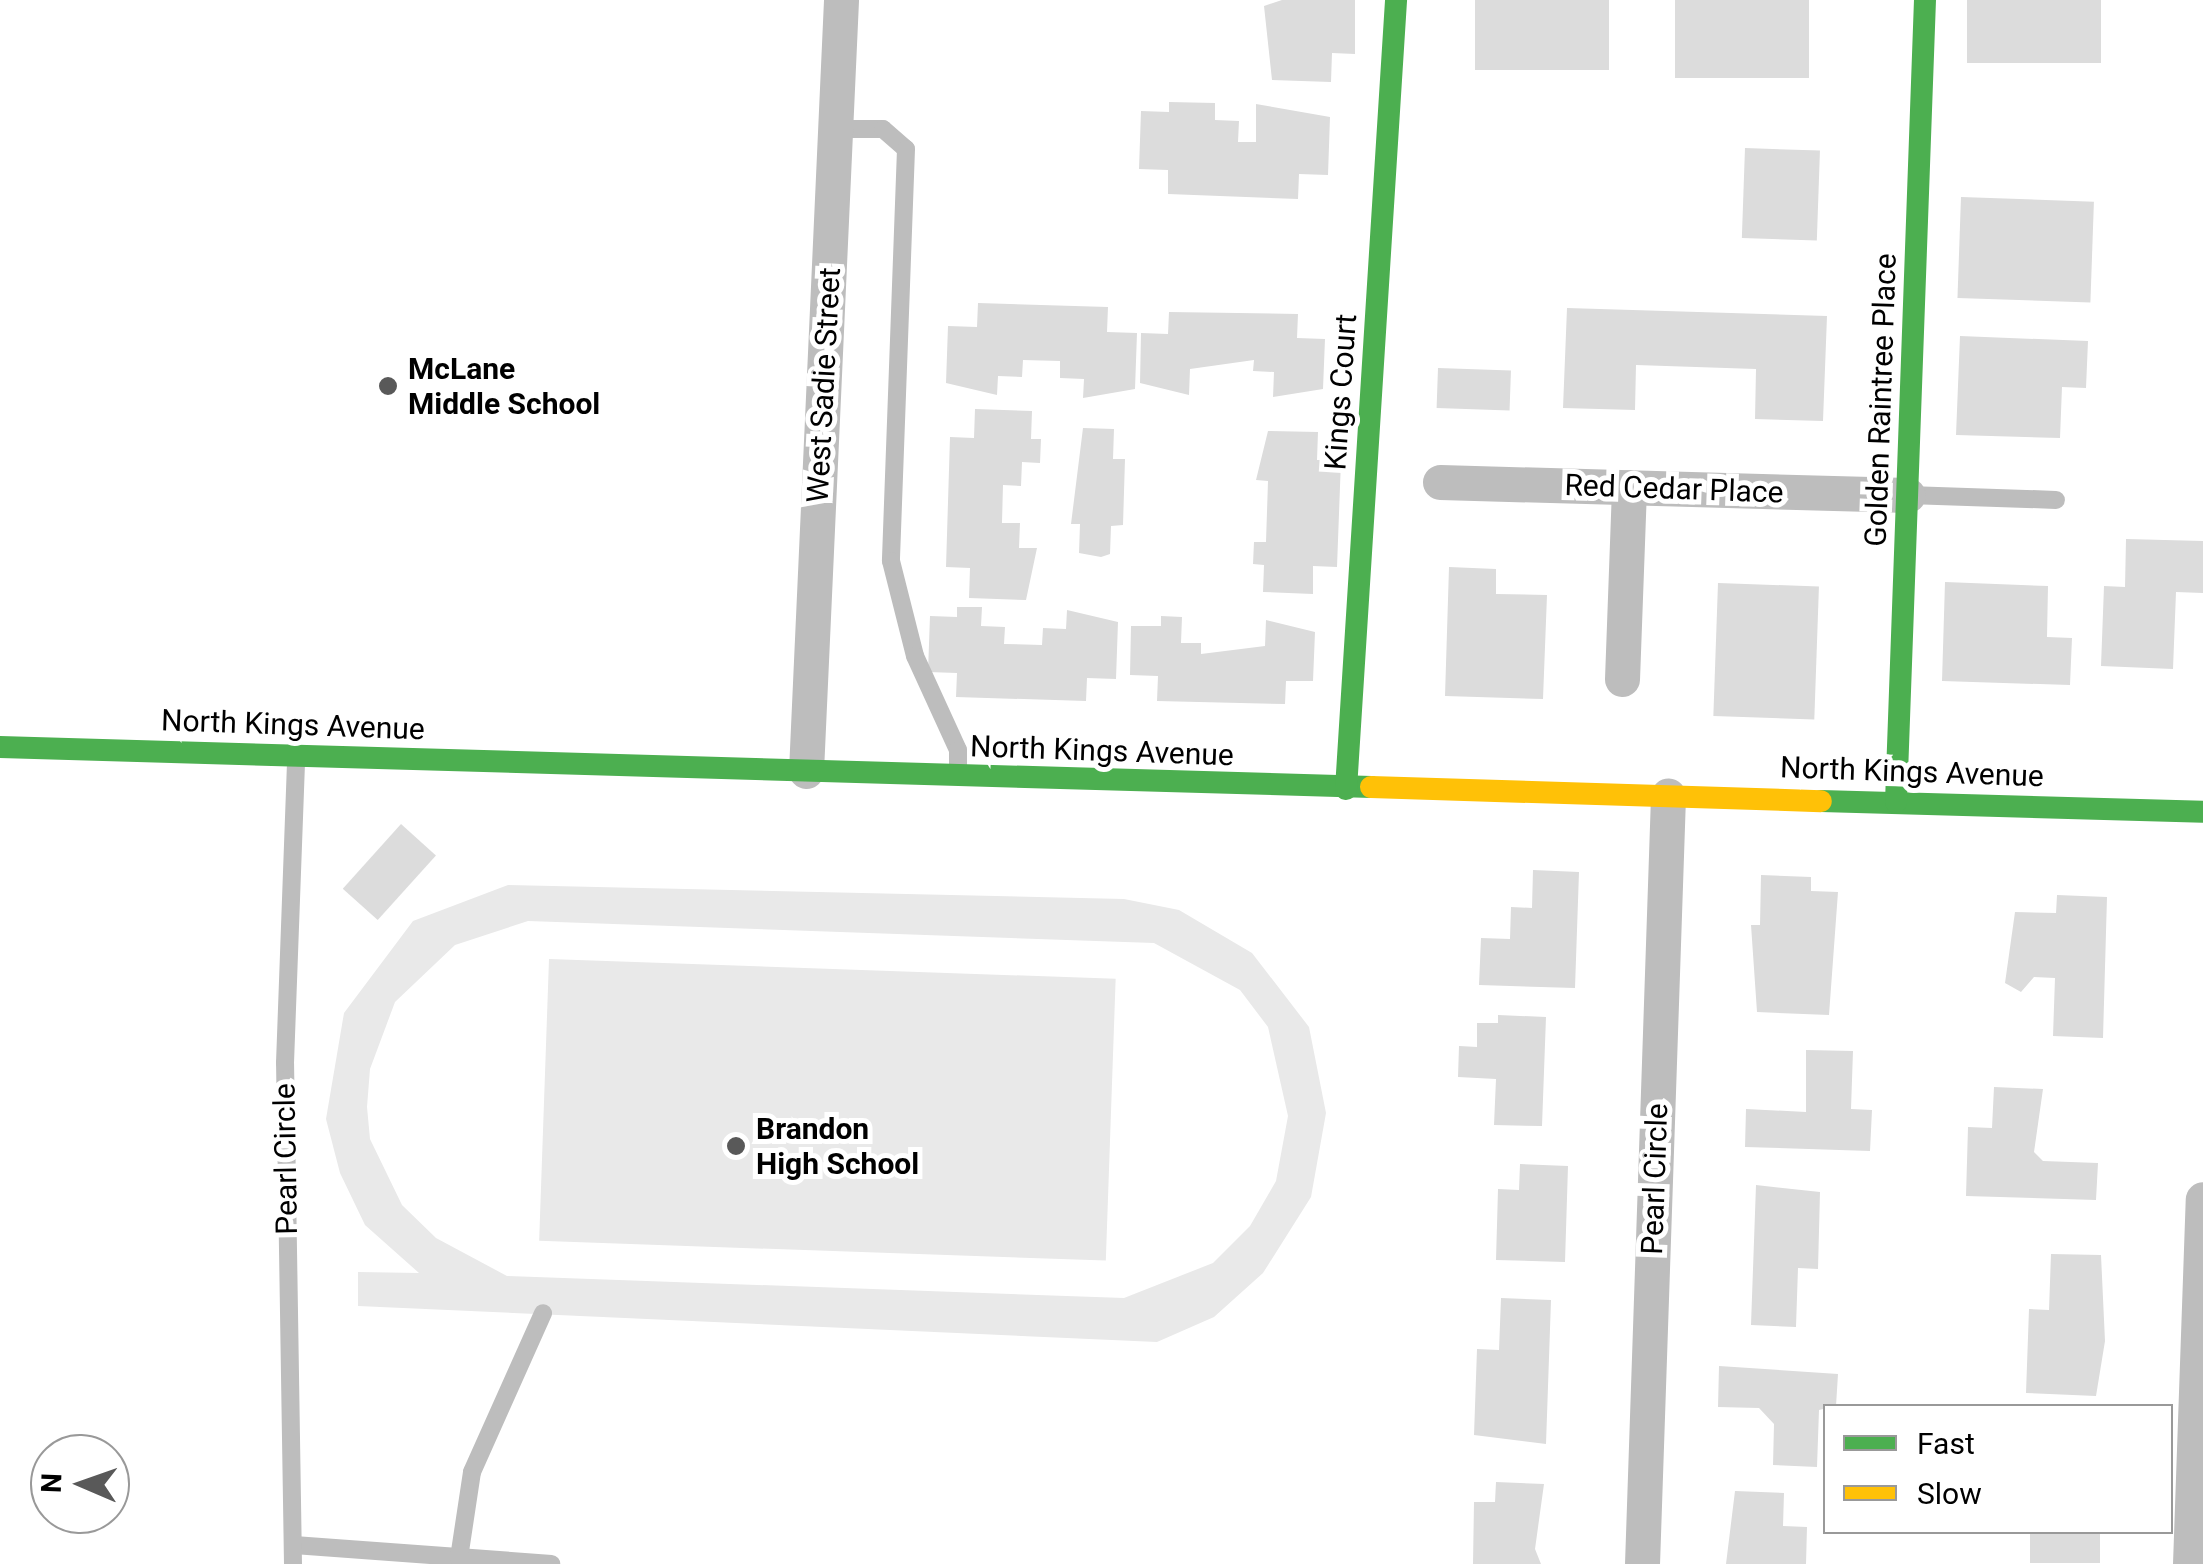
<!DOCTYPE html>
<html>
<head>
<meta charset="utf-8">
<style>
  body { margin:0 }
  #map { position:relative; width:2203px; height:1564px; overflow:hidden; background:#fff; font-family:Roboto,sans-serif }
  div>[style] { position:absolute }
  .green>* { inset:0; background:#e9e9e9; transform-origin:0 0 }
  .building>* { inset:0; background:#dcdcdc; transform-origin:0 0 }
  .lane>* { height:18px; margin:-9px; padding:0 9px; transform-origin:9px; border-radius:9px; background:#bdbdbd }
  .street>* { height:35px; margin:-17.5px; padding:0 17.5px; transform-origin:17.5px; border-radius:17.5px; background:#bdbdbd }
  .fast>* { height:22px; margin:-11px; padding:0 11px; transform-origin:11px; border-radius:11px; background:#4caf50 }
  .slow>* { height:22px; margin:-11px; padding:0 11px; transform-origin:11px; border-radius:11px; background:#ffc107 }
  .dots>* { width:28px; height:28px; translate:-50% -50%; box-sizing:border-box; border:5px solid #fff; border-radius:50% }
  span { translate:-50% -50%; white-space:nowrap; text-align:center; line-height:1.15; -webkit-text-stroke:10px #fff; paint-order:stroke }
  .poi-label { font-size:30px; color:#000; font-weight:700 }
  .left { translate:0 -50%; text-align:left }
  .street-label { font-size:30px; color:#000 }
  .legend { position:absolute; left:1823px; top:1404px; width:350px; height:130px; box-sizing:border-box; background:#fff; border:2px solid #999; margin:0; padding:12px 18px; list-style:none; font-size:30px; color:#000 }
  .legend li { display:flex; align-items:center; gap:20px; height:50px }
  .legend b { width:50px; border:2px solid #999 }
  .north { position:absolute; left:30px; top:1434px; width:100px; height:100px; box-sizing:border-box; background:#fff; border:2px solid #999; border-radius:50%; rotate:272deg; font-size:28px; font-weight:700; line-height:40px; text-align:center; color:#000 }
  .north::after { content:''; display:block; margin:auto; width:35px; height:45px; background:#595959; clip-path:polygon(50% 0,100% 100%,50% 72%,0 100%) }
</style>
</head>
<body>
<div id="map">
  <div class="green">
    <div style="clip-path:polygon(evenodd,508px 885px,1124px 899px,1179px 910px,1252px 953px,1309px 1027px,1326px 1113px,1311px 1197px,1263px 1273px,1214px 1317px,1157px 1342px,358px 1306px,358px 1272px,419px 1273px,365px 1225px,340px 1173px,326px 1119px,344px 1013px,413px 921px,508px 885px,528px 921px,1154px 943px,1240px 990px,1268px 1027px,1288px 1116px,1276px 1181px,1250px 1226px,1213px 1263px,1124px 1298px,507px 1276px,436px 1238px,402px 1205px,370px 1139px,367px 1107px,370px 1069px,395px 1002px,455px 945px,528px 921px)"></div>
    <div style="left:549px;top:959px;width:567px;height:282px;rotate:2deg"></div>
  </div>
  <div class="building">
    <div style="clip-path:polygon(1282px 0,1355px 0,1355px 54px,1332px 53px,1331px 82px,1272px 80px,1264px 6px)"></div>
    <div style="left:1475px;top:0;width:134px;height:70px"></div>
    <div style="left:1675px;top:0;width:134px;height:78px"></div>
    <div style="left:1967px;top:0;width:134px;height:63px"></div>
    <div style="clip-path:polygon(1169px 102px,1215px 103px,1215px 120px,1239px 121px,1238px 142px,1256px 142px,1256px 104px,1330px 117px,1328px 175px,1299px 174px,1298px 199px,1168px 194px,1168px 170px,1139px 169px,1141px 111px,1169px 112px)"></div>
    <div style="left:1745px;top:148px;width:75px;height:90px;rotate:2deg"></div>
    <div style="left:1961px;top:197px;width:133px;height:101px;rotate:2deg"></div>
    <div style="clip-path:polygon(978px 303px,1108px 307px,1107px 332px,1137px 333px,1135px 389px,1083px 398px,1084px 379px,1060px 378px,1060px 361px,1023px 360px,1022px 377px,998px 376px,997px 395px,946px 383px,948px 326px,977px 327px)"></div>
    <div style="clip-path:polygon(1567px 308px,1827px 316px,1823px 421px,1755px 419px,1756px 369px,1636px 365px,1635px 410px,1563px 408px)"></div>
    <div style="clip-path:polygon(1169px 312px,1298px 314px,1297px 338px,1325px 339px,1323px 389px,1273px 397px,1274px 372px,1253px 371px,1254px 360px,1190px 369px,1189px 395px,1140px 383px,1141px 333px,1168px 334px)"></div>
    <div style="clip-path:polygon(1960px 336px,2088px 341px,2086px 388px,2062px 387px,2060px 438px,1956px 435px)"></div>
    <div style="left:1438px;top:368px;width:73px;height:40px;rotate:2deg"></div>
    <div style="clip-path:polygon(975px 409px,1032px 411px,1031px 439px,1041px 439px,1040px 463px,1022px 462px,1021px 486px,1003px 485px,1002px 523px,1020px 523px,1019px 548px,1037px 548px,1026px 600px,969px 598px,970px 568px,946px 567px,950px 437px,974px 438px)"></div>
    <div style="clip-path:polygon(1083px 428px,1114px 429px,1113px 459px,1125px 459px,1123px 525px,1111px 526px,1110px 554px,1101px 557px,1079px 553px,1080px 524px,1071px 524px)"></div>
    <div style="clip-path:polygon(1268px 431px,1318px 432px,1317px 460px,1341px 460px,1337px 567px,1313px 566px,1313px 594px,1263px 592px,1264px 565px,1253px 564px,1254px 542px,1266px 542px,1268px 481px,1256px 480px)"></div>
    <div style="clip-path:polygon(2126px 539px,2203px 541px,2203px 593px,2176px 592px,2173px 669px,2101px 666px,2104px 586px,2125px 587px)"></div>
    <div style="clip-path:polygon(1449px 567px,1496px 569px,1496px 594px,1547px 595px,1543px 699px,1445px 696px)"></div>
    <div style="clip-path:polygon(1945px 582px,2048px 586px,2047px 637px,2072px 638px,2070px 685px,1942px 681px)"></div>
    <div style="left:1718px;top:583px;width:101px;height:133px;rotate:2deg"></div>
    <div style="clip-path:polygon(957px 607px,982px 607px,981px 626px,1005px 627px,1004px 644px,1042px 645px,1043px 628px,1066px 629px,1067px 610px,1118px 622px,1116px 679px,1087px 678px,1086px 701px,956px 697px,957px 673px,928px 672px,930px 616px,957px 617px)"></div>
    <div style="clip-path:polygon(1161px 616px,1182px 617px,1181px 643px,1201px 643px,1201px 654px,1265px 646px,1266px 620px,1315px 632px,1313px 681px,1286px 681px,1285px 704px,1157px 701px,1158px 676px,1130px 675px,1131px 626px,1161px 626px)"></div>
    <div style="left:401px;top:824px;width:47px;height:87px;rotate:42deg"></div>
    <div style="clip-path:polygon(1533px 870px,1579px 872px,1575px 988px,1479px 985px,1481px 938px,1510px 939px,1511px 907px,1532px 908px)"></div>
    <div style="clip-path:polygon(1761px 875px,1811px 877px,1811px 891px,1838px 892px,1829px 1015px,1757px 1012px,1751px 925px,1760px 925px)"></div>
    <div style="clip-path:polygon(2057px 895px,2107px 897px,2103px 1038px,2053px 1036px,2055px 978px,2034px 977px,2021px 992px,2005px 983px,2015px 912px,2056px 913px)"></div>
    <div style="clip-path:polygon(1498px 1015px,1546px 1017px,1542px 1126px,1494px 1125px,1496px 1079px,1458px 1077px,1459px 1046px,1477px 1047px,1477px 1023px,1498px 1023px)"></div>
    <div style="clip-path:polygon(1806px 1050px,1853px 1051px,1851px 1109px,1872px 1110px,1870px 1151px,1745px 1147px,1746px 1109px,1806px 1112px)"></div>
    <div style="clip-path:polygon(1994px 1087px,2043px 1089px,2034px 1152px,2043px 1161px,2098px 1163px,2096px 1200px,1966px 1196px,1968px 1127px,1992px 1128px)"></div>
    <div style="clip-path:polygon(1520px 1164px,1568px 1166px,1565px 1262px,1496px 1260px,1498px 1189px,1519px 1190px)"></div>
    <div style="clip-path:polygon(1756px 1185px,1820px 1192px,1818px 1269px,1798px 1268px,1796px 1327px,1751px 1325px)"></div>
    <div style="clip-path:polygon(2051px 1254px,2101px 1255px,2105px 1341px,2096px 1396px,2026px 1393px,2029px 1309px,2049px 1310px)"></div>
    <div style="clip-path:polygon(1501px 1298px,1551px 1300px,1546px 1444px,1474px 1435px,1477px 1349px,1499px 1350px)"></div>
    <div style="clip-path:polygon(1719px 1366px,1838px 1374px,1836px 1406px,1819px 1410px,1817px 1467px,1773px 1465px,1774px 1424px,1759px 1408px,1718px 1407px)"></div>
    <div style="clip-path:polygon(1496px 1482px,1544px 1484px,1535px 1549px,1541px 1564px,1473px 1564px,1474px 1502px,1495px 1502px)"></div>
    <div style="clip-path:polygon(1735px 1491px,1784px 1493px,1783px 1526px,1807px 1527px,1806px 1564px,1726px 1564px)"></div>
    <div style="left:2030px;top:1532px;width:70px;height:31px"></div>
  </div>
  <div class="lane">
    <div style="left:836px;top:129px;width:47px"></div>
    <div style="left:883px;top:129px;width:30px;rotate:41deg"></div>
    <div style="left:906px;top:149px;width:412px;rotate:92.1deg"></div>
    <div style="left:891px;top:561px;width:98px;rotate:75.8deg"></div>
    <div style="left:915px;top:656px;width:103px;rotate:65.4deg"></div>
    <div style="left:958px;top:750px;width:24px;rotate:90deg"></div>
    <div style="left:1908px;top:495px;width:148px;rotate:1.9deg"></div>
    <div style="left:294px;top:1545px;width:258px;rotate:4.2deg"></div>
    <div style="left:459px;top:1558px;width:87px;rotate:-81.4deg"></div>
    <div style="left:472px;top:1472px;width:174px;rotate:-65.9deg"></div>
    <div style="left:293px;top:1564px;width:501px;rotate:-90.91deg"></div>
    <div style="left:285px;top:1063px;width:303px;rotate:-87.9deg"></div>
  </div>
  <div class="street">
    <div style="left:1440px;top:482px;width:468px;rotate:1.6deg"></div>
    <div style="left:1622px;top:679px;width:192px;rotate:-87.9deg"></div>
    <div style="left:806px;top:771px;width:772px;rotate:-87.4deg"></div>
    <div style="left:1642px;top:1564px;width:769px;rotate:-88.06deg"></div>
    <div style="left:2190px;top:1564px;width:365px;rotate:-88deg"></div>
  </div>
  <div class="fast">
    <div style="left:0;top:747px;width:1372px;rotate:1.67deg"></div>
    <div style="left:1346px;top:789px;width:791px;rotate:-86.37deg"></div>
    <div style="left:1821px;top:801px;width:382px;rotate:1.6deg"></div>
    <div style="left:1896px;top:802px;width:803px;rotate:-87.93deg"></div>
  </div>
  <div class="slow">
    <div style="left:1371px;top:787px;width:450px;rotate:1.8deg"></div>
  </div>
  <div class="dots">
    <div style="left:388px;top:386px;background:#595959"></div>
    <div style="left:736px;top:1146px;background:#595959"></div>
  </div>
  <div class="poi-label">
    <span class="left" style="left:408px;top:386px">McLane<br>Middle School</span>
    <span class="left" style="left:756px;top:1146px">Brandon<br>High School</span>
  </div>
  <div class="street-label">
    <span style="left:824px;top:385px;rotate:-87deg">West Sadie Street</span>
    <span style="left:1341px;top:392px;rotate:-86deg">Kings Court</span>
    <span style="left:1881px;top:400px;rotate:-88deg">Golden Raintree Place</span>
    <span style="left:1674px;top:489px;rotate:2deg">Red Cedar Place</span>
    <span style="left:293px;top:725px;rotate:2deg">North Kings Avenue</span>
    <span style="left:1102px;top:751px;rotate:2deg">North Kings Avenue</span>
    <span style="left:1912px;top:772px;rotate:2deg">North Kings Avenue</span>
    <span style="left:286px;top:1159px;rotate:-91deg">Pearl Circle</span>
    <span style="left:1655px;top:1179px;rotate:-88deg">Pearl Circle</span>
  </div>
  <ul class="legend">
  <li><b style="height:12px;background:#4caf50"></b>Fast</li>
  <li><b style="height:12px;background:#ffc107"></b>Slow</li>
  </ul>
  <div class="north">N</div>
</div>
</body>
</html>
